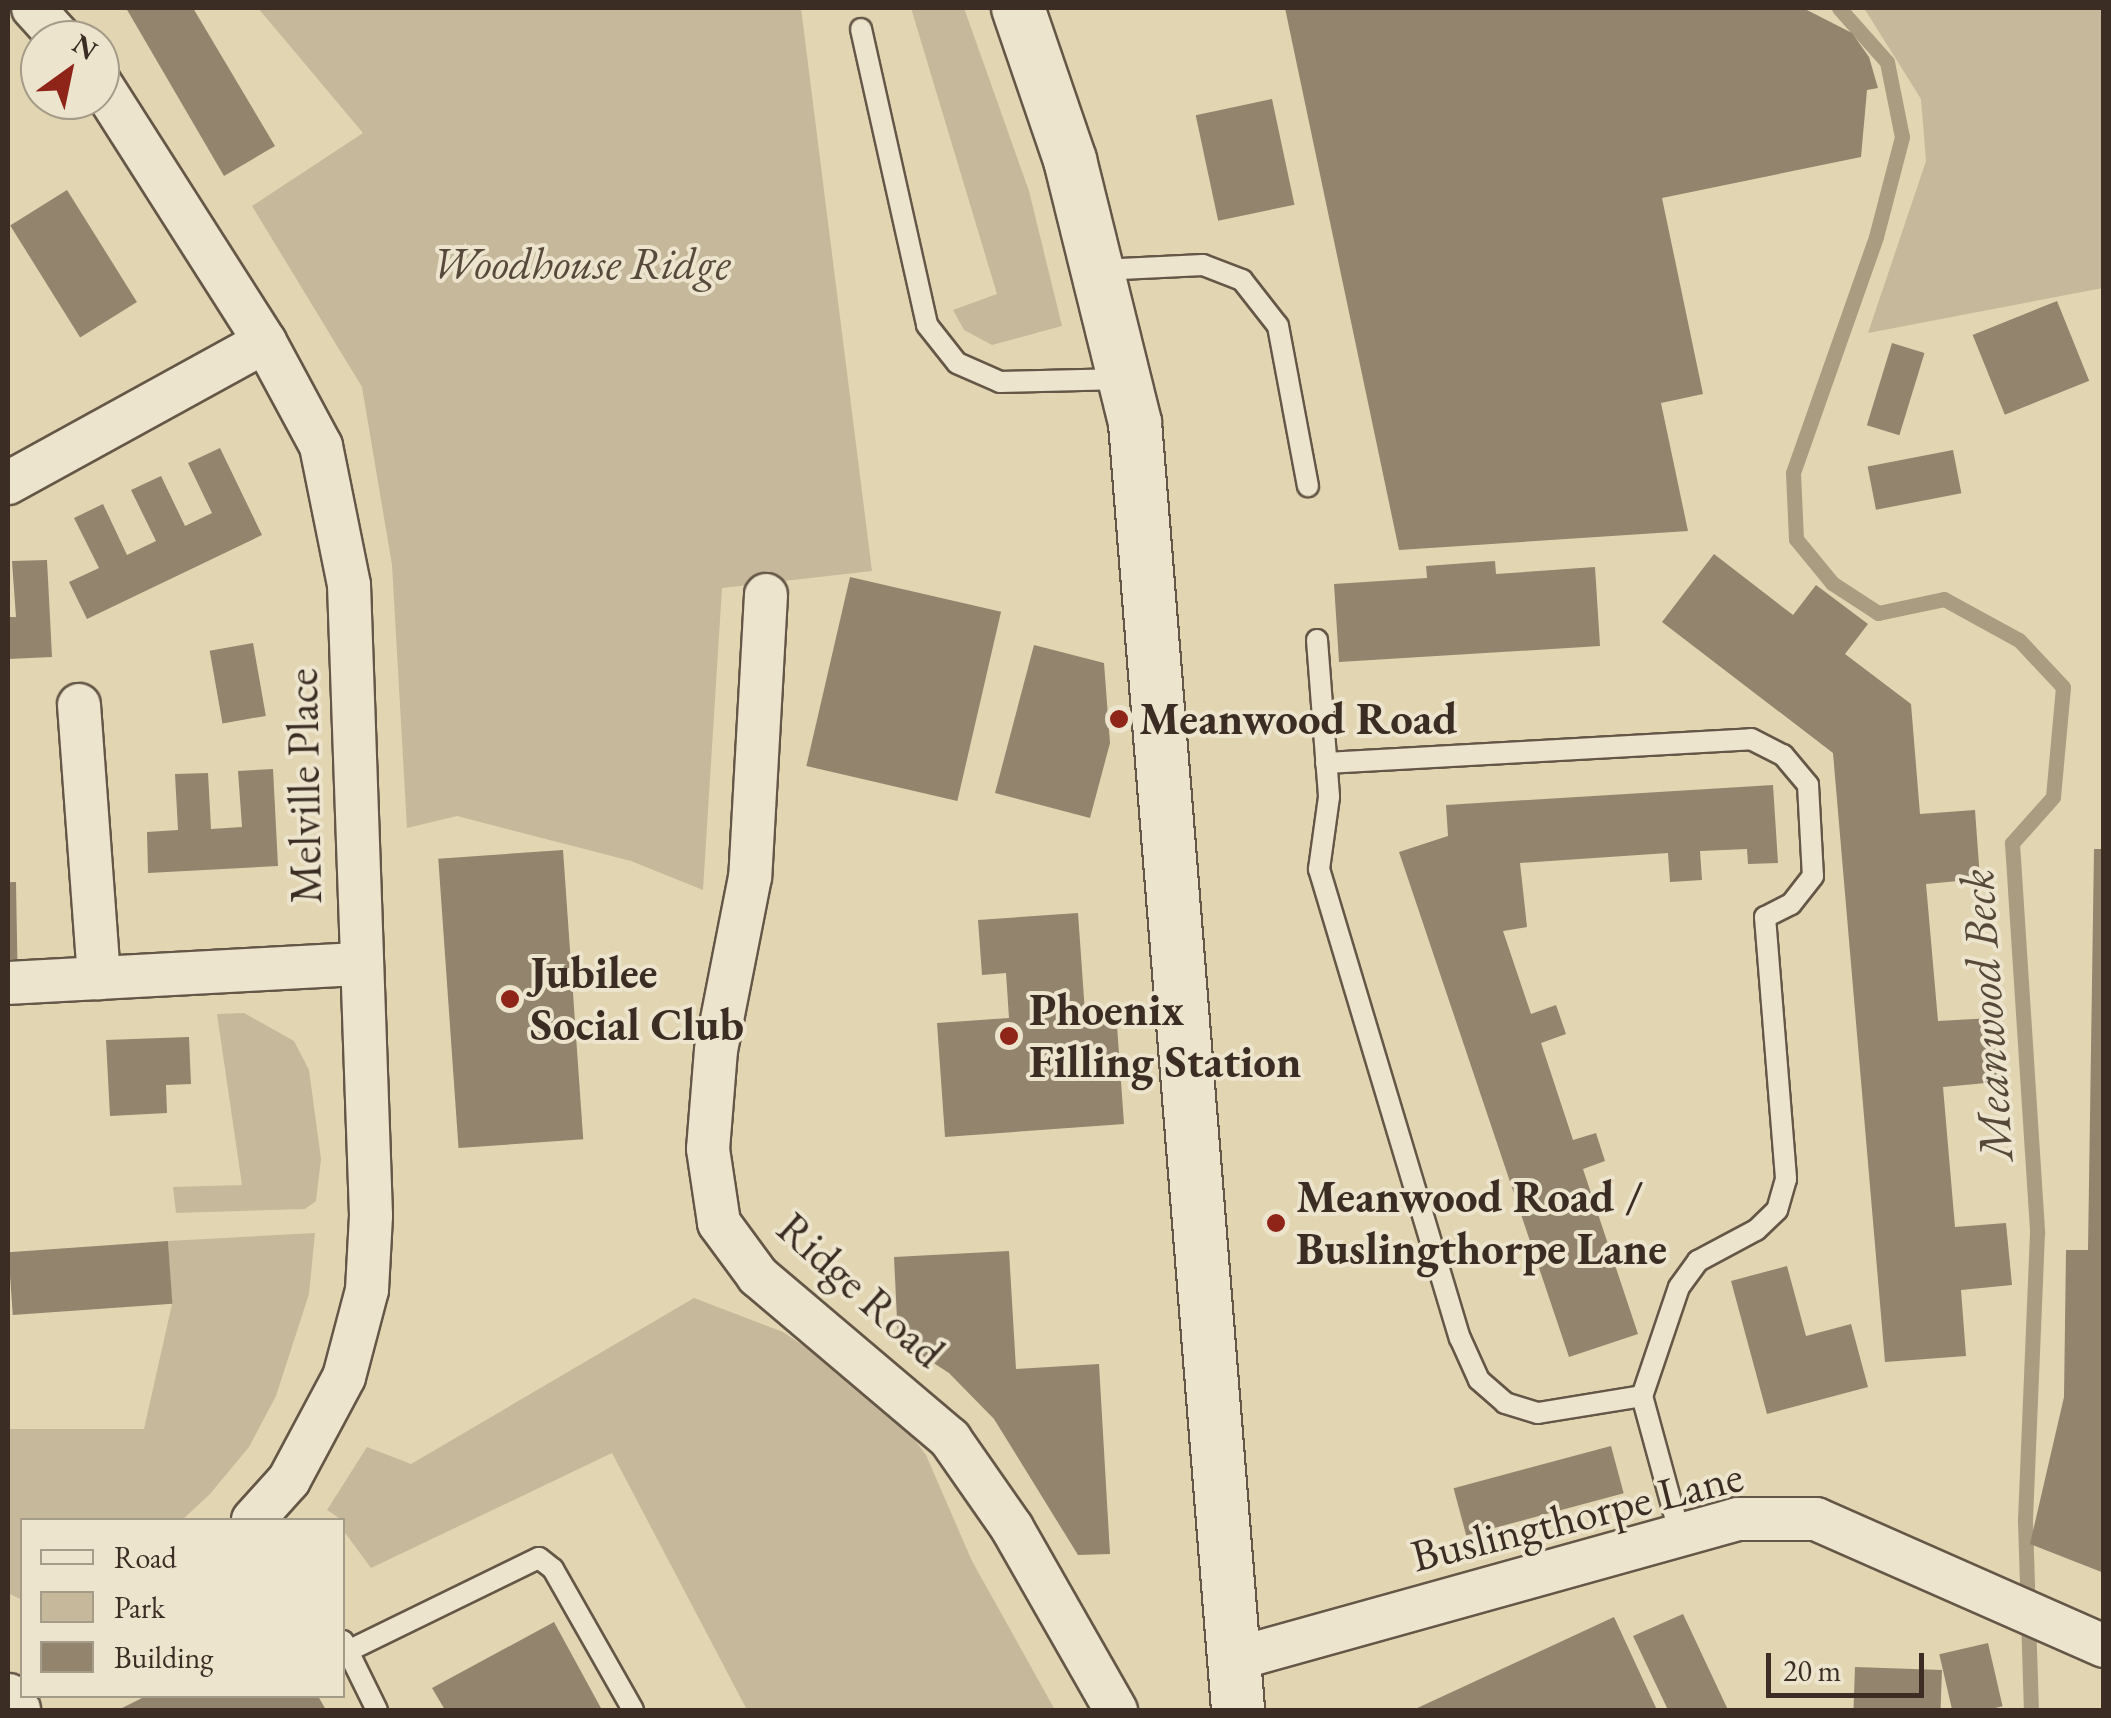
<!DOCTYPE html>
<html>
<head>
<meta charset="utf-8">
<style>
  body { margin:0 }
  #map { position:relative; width:2111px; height:1718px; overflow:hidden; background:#e2d5b2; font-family:"EB Garamond",serif }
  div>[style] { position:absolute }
  .green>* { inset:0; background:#c6b89a }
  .stream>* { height:15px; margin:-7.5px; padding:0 7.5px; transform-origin:7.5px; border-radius:7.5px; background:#a99c81 }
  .building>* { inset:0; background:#92846d; transform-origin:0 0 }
  .roads { filter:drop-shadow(2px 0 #655747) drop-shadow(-2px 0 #655747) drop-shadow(0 2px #655747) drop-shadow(0 -2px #655747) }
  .service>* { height:20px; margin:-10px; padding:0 10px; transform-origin:10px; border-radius:10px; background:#ece4cd }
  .minor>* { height:42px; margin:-21px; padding:0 21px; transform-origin:21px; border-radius:21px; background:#ece4cd }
  .tertiary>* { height:52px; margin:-26px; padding:0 26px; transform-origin:26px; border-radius:26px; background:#ece4cd }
  .dots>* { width:28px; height:28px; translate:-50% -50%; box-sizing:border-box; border:5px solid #ece4cd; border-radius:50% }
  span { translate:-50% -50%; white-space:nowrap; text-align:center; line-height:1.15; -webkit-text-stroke:8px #ece4cd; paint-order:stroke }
  .park-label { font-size:45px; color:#57493b; font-style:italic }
  .poi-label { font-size:45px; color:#3b2d23; font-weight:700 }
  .left { translate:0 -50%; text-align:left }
  .street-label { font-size:45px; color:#3b2d23 }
  .water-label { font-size:48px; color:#56493a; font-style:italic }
  .frame { position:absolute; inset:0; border:10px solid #3b2d23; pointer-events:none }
  .legend { position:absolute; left:20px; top:1518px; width:325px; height:180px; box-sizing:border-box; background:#ece4cd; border:2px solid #a59b89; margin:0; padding:12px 18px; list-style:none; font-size:30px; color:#3b2d23 }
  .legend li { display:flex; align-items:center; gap:20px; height:50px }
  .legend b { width:50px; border:2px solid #a59b89 }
  .north { position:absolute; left:20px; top:20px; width:100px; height:100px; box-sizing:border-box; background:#ece4cd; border:2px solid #a59b89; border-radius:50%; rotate:33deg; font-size:28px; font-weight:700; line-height:40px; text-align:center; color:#3b2d23 }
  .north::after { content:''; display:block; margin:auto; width:35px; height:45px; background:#8f2418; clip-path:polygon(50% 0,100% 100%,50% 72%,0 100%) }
  .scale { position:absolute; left:1766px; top:1653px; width:158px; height:45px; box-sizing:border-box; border:5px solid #3b2d23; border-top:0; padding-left:12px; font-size:30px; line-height:35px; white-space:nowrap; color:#3b2d23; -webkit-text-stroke:8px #ece4cd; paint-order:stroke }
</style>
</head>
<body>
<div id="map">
  <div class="green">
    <div style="clip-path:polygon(258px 8px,801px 8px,872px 571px,722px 588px,703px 890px,631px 861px,457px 816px,407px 828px,392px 565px,362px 387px,252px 206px,363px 133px)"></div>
    <div style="clip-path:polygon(911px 8px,964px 8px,1029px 191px,1062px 326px,992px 345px,964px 330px,953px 310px,997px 294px)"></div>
    <div style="clip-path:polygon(1864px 8px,2103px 8px,2103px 288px,1868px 333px,1926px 161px,1921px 99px)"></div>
    <div style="clip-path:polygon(244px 1013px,294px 1041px,309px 1070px,321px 1159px,316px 1201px,305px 1209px,176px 1213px,173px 1187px,242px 1185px,217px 1014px)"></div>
    <div style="clip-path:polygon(315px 1233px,309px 1294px,276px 1396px,249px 1447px,210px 1494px,182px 1520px,22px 1520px,22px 1600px,8px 1593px,8px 1429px,144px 1429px,172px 1304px,168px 1241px)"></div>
    <div style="clip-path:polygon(694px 1298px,783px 1332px,885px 1401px,926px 1455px,972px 1561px,1055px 1710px,747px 1710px,612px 1453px,371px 1568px,343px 1530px,342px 1520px,327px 1510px,367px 1447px,411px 1464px)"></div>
  </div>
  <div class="stream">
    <div style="left:1839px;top:8px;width:72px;rotate:48.4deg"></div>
    <div style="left:1887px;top:62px;width:76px;rotate:78.7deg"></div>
    <div style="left:1902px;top:137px;width:103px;rotate:104.6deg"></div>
    <div style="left:1876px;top:237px;width:250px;rotate:109.4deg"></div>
    <div style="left:1793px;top:473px;width:66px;rotate:87.4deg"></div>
    <div style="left:1796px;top:539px;width:57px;rotate:50.7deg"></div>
    <div style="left:1832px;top:583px;width:55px;rotate:33.1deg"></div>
    <div style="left:1878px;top:613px;width:67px;rotate:-12deg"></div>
    <div style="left:1944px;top:599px;width:85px;rotate:28.7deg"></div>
    <div style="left:2019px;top:640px;width:64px;rotate:46.9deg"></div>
    <div style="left:2063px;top:687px;width:110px;rotate:95.2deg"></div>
    <div style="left:2053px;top:797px;width:62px;rotate:131.7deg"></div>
    <div style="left:2012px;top:843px;width:391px;rotate:86.3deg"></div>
    <div style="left:2037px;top:1233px;width:288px;rotate:92.4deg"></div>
    <div style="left:2025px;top:1521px;width:189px;rotate:88.2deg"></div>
  </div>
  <div class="building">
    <div style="clip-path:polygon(126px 8px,193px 8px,275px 146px,224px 176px)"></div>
    <div style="clip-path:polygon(1285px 8px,1803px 8px,1852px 33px,1869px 57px,1878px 88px,1867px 90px,1861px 157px,1662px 198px,1703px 394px,1661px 403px,1688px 531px,1399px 550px)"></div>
    <div style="left:1272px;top:99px;width:108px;height:78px;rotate:78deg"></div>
    <div style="left:67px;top:190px;width:132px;height:67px;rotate:58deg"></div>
    <div style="left:2057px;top:301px;width:86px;height:91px;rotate:68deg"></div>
    <div style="left:1892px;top:343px;width:34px;height:86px;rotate:17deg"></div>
    <div style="clip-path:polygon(220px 448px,262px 535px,87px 619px,69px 582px,99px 568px,74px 518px,103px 504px,127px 555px,156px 541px,131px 490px,161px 476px,185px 526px,212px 513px,188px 463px)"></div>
    <div style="left:1953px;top:450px;width:44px;height:87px;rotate:79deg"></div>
    <div style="clip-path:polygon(1714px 554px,1793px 615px,1816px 585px,1868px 624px,1845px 654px,1911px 704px,1920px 814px,1975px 810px,1980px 879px,1926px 884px,1938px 1021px,1992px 1018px,1997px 1082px,1943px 1087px,1955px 1227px,2006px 1223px,2012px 1285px,1961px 1290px,1966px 1356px,1885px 1362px,1833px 753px,1662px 622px)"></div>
    <div style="clip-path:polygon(47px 560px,52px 657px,8px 659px,8px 617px,16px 617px,12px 561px)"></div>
    <div style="clip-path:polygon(1495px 561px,1496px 574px,1595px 567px,1600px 646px,1339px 662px,1334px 584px,1427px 578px,1426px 566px)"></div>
    <div style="left:850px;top:577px;width:155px;height:194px;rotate:13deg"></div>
    <div style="left:253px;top:643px;width:74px;height:44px;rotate:80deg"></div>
    <div style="clip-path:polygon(1034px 645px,1104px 663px,1110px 743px,1090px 818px,995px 793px)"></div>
    <div style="clip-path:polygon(273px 769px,278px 866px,148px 873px,147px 832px,178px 830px,175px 774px,208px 773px,211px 829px,242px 827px,238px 771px)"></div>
    <div style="clip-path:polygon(1773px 785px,1778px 863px,1748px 864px,1747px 849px,1700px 851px,1702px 880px,1670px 882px,1668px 853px,1520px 863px,1527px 927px,1503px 931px,1531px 1014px,1556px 1005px,1566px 1034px,1541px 1043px,1573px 1140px,1596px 1133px,1605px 1161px,1583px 1169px,1638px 1334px,1569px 1357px,1399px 852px,1448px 836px,1446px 805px)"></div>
    <div style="clip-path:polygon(2094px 849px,2104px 849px,2104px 1573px,2030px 1544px,2064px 1397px,2066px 1250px,2088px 1250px)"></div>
    <div style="left:563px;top:850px;width:290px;height:125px;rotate:86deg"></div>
    <div style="left:16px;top:882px;width:77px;height:8px;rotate:89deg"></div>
    <div style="clip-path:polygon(1078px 913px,1085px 1013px,1116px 1011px,1124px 1124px,945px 1137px,937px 1023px,1009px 1018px,1006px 973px,982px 975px,978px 920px)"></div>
    <div style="clip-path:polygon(189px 1037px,191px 1084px,166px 1085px,167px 1113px,110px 1116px,106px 1040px)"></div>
    <div style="left:168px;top:1241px;width:63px;height:160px;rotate:86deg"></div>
    <div style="clip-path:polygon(1009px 1251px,1016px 1369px,1099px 1364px,1110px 1554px,1078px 1555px,994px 1419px,949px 1373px,898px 1340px,894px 1257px)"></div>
    <div style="clip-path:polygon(1787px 1266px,1806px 1336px,1851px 1324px,1868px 1387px,1767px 1414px,1731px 1281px)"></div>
    <div style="left:1611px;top:1446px;width:49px;height:163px;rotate:75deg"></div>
    <div style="clip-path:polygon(1683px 1614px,1728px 1710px,1668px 1710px,1633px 1636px)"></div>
    <div style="clip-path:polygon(1614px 1617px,1657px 1710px,1413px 1710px)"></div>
    <div style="clip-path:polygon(554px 1622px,602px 1710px,445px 1710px,432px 1688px)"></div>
    <div style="left:1988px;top:1643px;width:65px;height:50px;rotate:77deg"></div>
    <div style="left:1855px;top:1667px;width:87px;height:43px;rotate:2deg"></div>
    <div style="clip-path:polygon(146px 1696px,318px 1696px,326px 1710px,118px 1710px)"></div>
  </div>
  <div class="roads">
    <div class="service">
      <div style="left:861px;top:29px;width:303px;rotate:77.4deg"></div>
      <div style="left:927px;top:325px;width:48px;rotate:51.7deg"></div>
      <div style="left:957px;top:363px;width:47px;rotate:23.8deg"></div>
      <div style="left:1000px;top:382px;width:123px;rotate:-1.4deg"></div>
      <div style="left:1100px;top:270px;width:103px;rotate:-2.8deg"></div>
      <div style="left:1203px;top:265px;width:42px;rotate:21deg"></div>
      <div style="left:1242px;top:280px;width:58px;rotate:52deg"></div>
      <div style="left:1278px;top:326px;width:163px;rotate:79.4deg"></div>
      <div style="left:1317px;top:640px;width:157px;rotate:85.6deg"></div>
      <div style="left:1329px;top:797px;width:73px;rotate:97.9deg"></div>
      <div style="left:1319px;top:869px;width:490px;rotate:73.3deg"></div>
      <div style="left:1460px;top:1338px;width:46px;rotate:65.7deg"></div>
      <div style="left:1479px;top:1380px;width:35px;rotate:41deg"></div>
      <div style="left:1505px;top:1403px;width:34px;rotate:17deg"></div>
      <div style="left:1538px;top:1413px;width:105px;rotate:-9.3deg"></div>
      <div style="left:1326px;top:763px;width:426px;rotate:-3.2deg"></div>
      <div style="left:1751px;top:739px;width:36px;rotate:27deg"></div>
      <div style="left:1783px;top:755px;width:39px;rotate:50deg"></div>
      <div style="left:1808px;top:785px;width:91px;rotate:86.9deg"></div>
      <div style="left:1813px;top:876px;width:36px;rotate:128deg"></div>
      <div style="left:1791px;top:904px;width:29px;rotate:153deg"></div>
      <div style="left:1765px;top:917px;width:263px;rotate:85.4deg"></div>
      <div style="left:1786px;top:1179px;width:32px;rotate:106deg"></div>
      <div style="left:1777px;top:1210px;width:29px;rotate:136deg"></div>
      <div style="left:1756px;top:1230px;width:66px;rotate:151.9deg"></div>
      <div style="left:1698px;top:1261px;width:32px;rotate:126deg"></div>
      <div style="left:1679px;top:1287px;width:115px;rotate:108.7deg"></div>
      <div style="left:1642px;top:1396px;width:144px;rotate:74.7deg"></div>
      <div style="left:343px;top:1641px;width:77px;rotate:63.8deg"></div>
      <div style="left:348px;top:1651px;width:212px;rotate:-26deg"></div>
      <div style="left:539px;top:1558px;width:18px;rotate:38deg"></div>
      <div style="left:553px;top:1569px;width:162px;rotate:60.4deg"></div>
    </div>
    <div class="minor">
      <div style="left:33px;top:8px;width:43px;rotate:47.8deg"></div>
      <div style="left:100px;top:83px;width:307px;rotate:57.5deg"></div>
      <div style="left:265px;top:342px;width:118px;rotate:61.7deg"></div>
      <div style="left:321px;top:446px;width:142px;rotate:78.6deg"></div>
      <div style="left:349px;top:585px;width:631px;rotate:88deg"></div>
      <div style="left:371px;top:1216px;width:74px;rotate:93.1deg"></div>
      <div style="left:367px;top:1290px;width:90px;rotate:104.8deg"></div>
      <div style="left:344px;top:1377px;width:117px;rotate:118.1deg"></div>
      <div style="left:289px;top:1480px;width:54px;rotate:132deg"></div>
      <div style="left:8px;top:483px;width:293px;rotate:-28.8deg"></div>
      <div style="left:766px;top:595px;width:282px;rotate:93.2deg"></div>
      <div style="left:750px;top:877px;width:176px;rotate:101.1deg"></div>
      <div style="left:716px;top:1050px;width:99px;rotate:94.6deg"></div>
      <div style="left:708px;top:1149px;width:75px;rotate:81.5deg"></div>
      <div style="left:719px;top:1223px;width:66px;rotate:53.7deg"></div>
      <div style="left:758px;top:1276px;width:252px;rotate:40.3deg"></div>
      <div style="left:950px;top:1439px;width:108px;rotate:55.1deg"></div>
      <div style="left:1012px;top:1528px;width:210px;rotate:60.3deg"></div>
      <div style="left:79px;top:705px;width:274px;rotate:85.8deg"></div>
      <div style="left:8px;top:983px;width:352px;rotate:-3.1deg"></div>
      <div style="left:1235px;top:1659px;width:522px;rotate:-15.55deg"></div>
      <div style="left:1738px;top:1519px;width:78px"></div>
      <div style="left:1816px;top:1519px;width:315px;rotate:23.8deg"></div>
    </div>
    <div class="tertiary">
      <div style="left:1018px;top:8px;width:161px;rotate:71.1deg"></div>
      <div style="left:1070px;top:160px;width:271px;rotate:76.1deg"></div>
      <div style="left:1135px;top:423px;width:1291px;rotate:85.42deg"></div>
      <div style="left:8px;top:1700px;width:12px;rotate:59deg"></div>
    </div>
  </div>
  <div class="dots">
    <div style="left:1119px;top:719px;background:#8f2418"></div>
    <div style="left:510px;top:999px;background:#8f2418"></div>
    <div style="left:1009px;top:1036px;background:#8f2418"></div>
    <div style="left:1276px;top:1223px;background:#8f2418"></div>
  </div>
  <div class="park-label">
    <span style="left:581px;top:264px">Woodhouse Ridge</span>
  </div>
  <div class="poi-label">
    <span class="left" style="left:1139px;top:719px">Meanwood Road</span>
    <span class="left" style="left:530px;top:999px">Jubilee<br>Social Club</span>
    <span class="left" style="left:1029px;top:1036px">Phoenix<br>Filling Station</span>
    <span class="left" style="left:1296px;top:1223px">Meanwood Road /<br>Buslingthorpe Lane</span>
  </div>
  <div class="street-label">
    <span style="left:304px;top:786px;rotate:-91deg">Melville Place</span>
    <span style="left:861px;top:1290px;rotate:42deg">Ridge Road</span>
    <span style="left:1577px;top:1516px;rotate:-14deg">Buslingthorpe Lane</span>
  </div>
  <div class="water-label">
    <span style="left:1986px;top:1015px;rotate:-94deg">Meanwood Beck</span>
  </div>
  <div class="frame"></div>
  <ul class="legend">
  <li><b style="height:12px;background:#ece4cd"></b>Road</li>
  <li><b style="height:28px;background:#c6b89a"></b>Park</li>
  <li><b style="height:28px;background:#92846d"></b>Building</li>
  </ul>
  <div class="north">N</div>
  <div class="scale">20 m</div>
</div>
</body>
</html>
